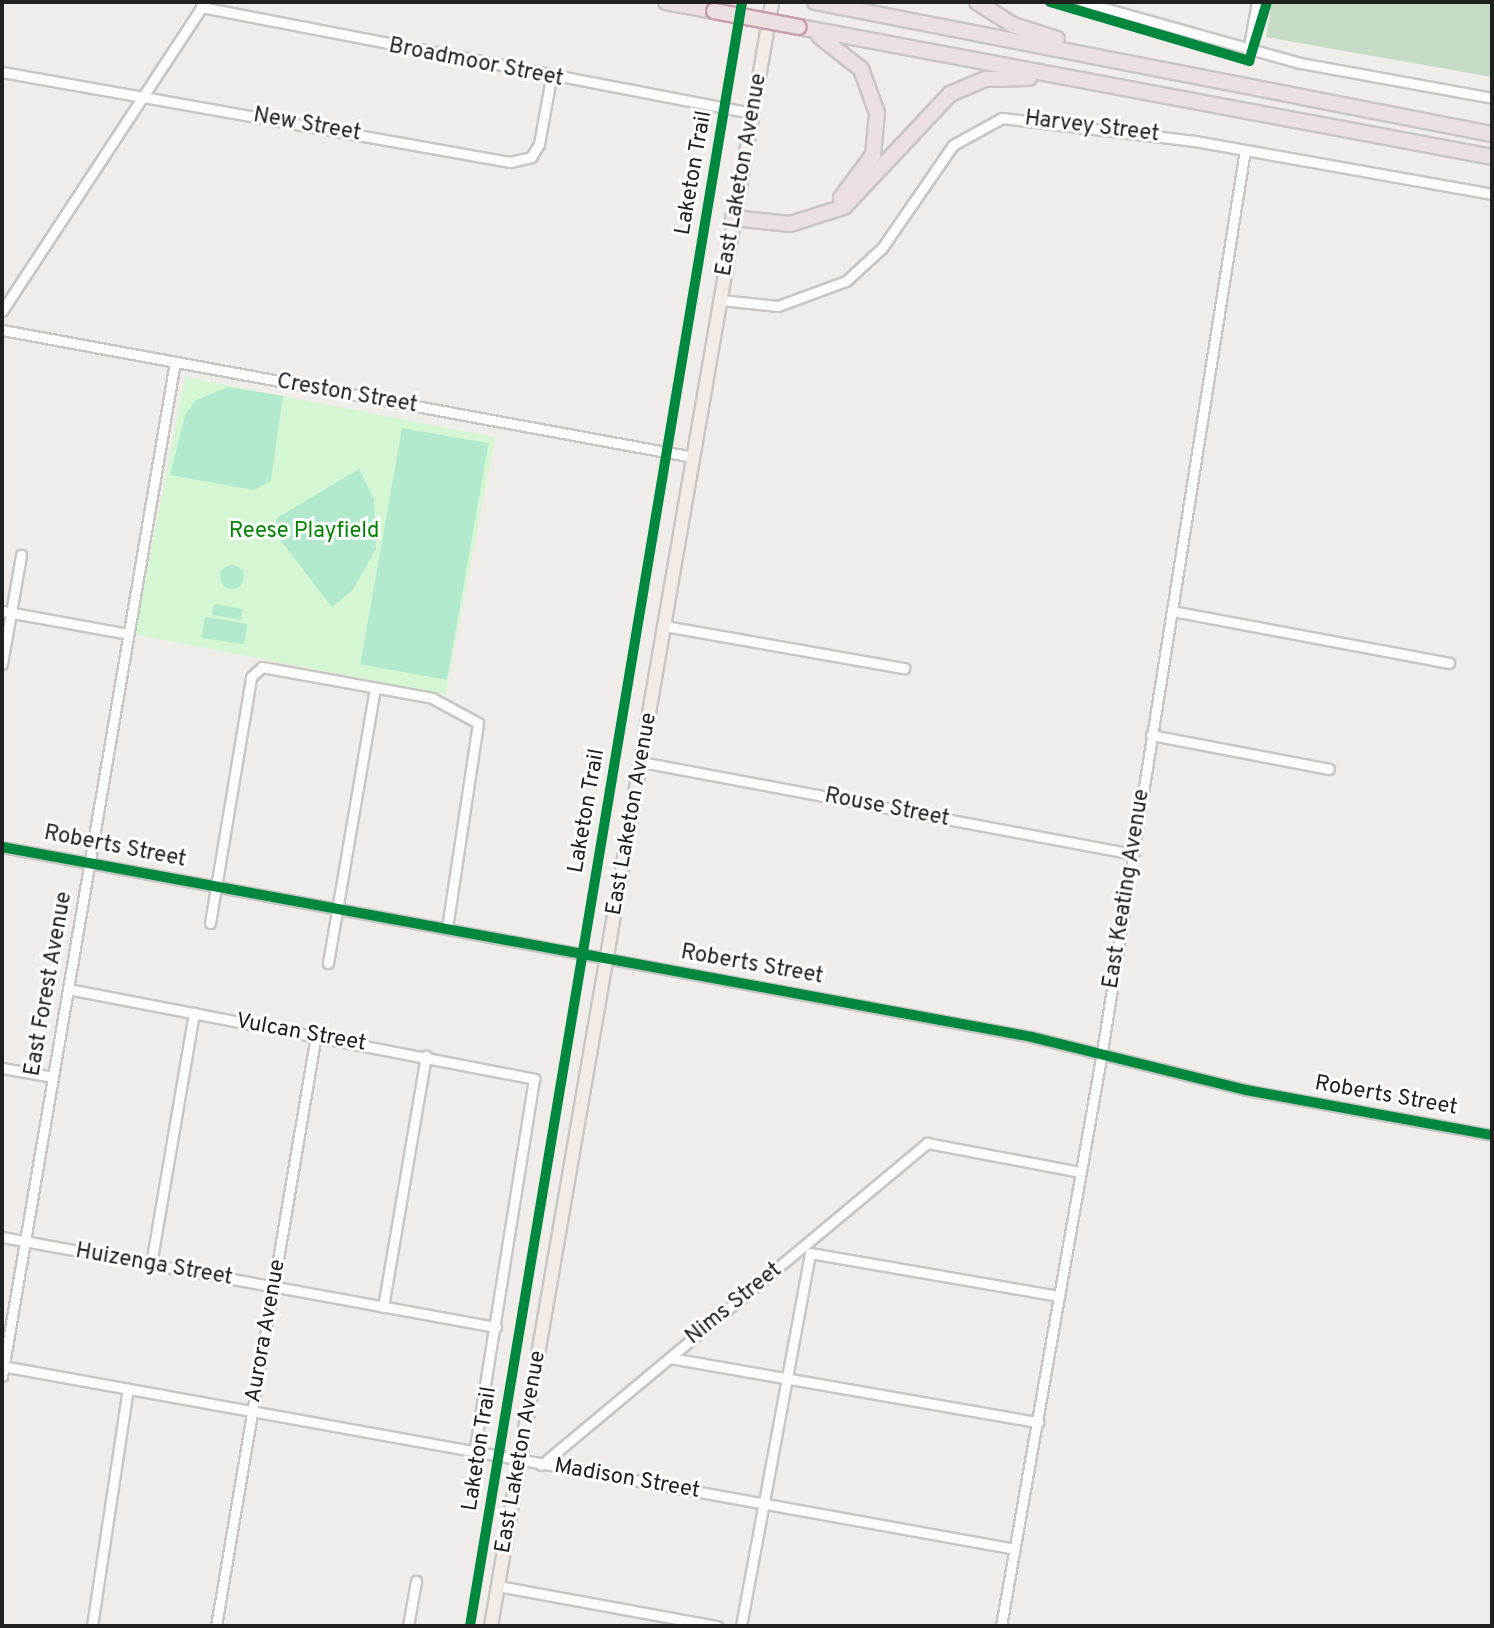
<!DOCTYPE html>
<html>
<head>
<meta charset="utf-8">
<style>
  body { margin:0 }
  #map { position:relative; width:1494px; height:1628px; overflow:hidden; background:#efece9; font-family:Overpass,sans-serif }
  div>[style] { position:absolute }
  .cemetery>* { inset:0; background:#c6dbc5 }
  .park>* { inset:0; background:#d5f6d2; transform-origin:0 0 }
  .pitch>* { inset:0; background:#b0e9cd; transform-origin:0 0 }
  .round { border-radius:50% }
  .roads { filter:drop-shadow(2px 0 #c7c6c5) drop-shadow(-2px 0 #c7c6c5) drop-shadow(0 2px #c7c6c5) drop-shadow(0 -2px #c7c6c5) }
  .minor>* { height:9px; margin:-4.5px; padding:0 4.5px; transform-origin:4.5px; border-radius:4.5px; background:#fdfcfc }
  .major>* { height:12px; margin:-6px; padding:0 6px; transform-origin:6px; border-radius:6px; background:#f2ebe6 }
  .highway>* { height:14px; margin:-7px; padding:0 7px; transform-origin:7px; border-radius:7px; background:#ecdfe1 }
  .bridges { filter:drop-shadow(2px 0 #c79dac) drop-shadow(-2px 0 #c79dac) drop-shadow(0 2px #c79dac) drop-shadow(0 -2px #c79dac) }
  .highway-bridge>* { height:14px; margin:-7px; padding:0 7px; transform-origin:7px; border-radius:7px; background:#ecdfe1 }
  .cycleway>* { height:10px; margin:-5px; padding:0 5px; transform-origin:5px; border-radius:5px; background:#00873e }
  span { translate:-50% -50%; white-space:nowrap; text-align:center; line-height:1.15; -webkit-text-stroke:6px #fff; paint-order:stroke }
  .street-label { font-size:22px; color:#202020 }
  .park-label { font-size:22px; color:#028503 }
  .frame { position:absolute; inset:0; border:4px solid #202020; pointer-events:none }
</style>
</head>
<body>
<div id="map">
  <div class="cemetery">
    <div style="clip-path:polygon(1272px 2px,1492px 2px,1492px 77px,1266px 37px)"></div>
  </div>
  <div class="park">
    <div style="left:185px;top:377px;width:316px;height:262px;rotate:11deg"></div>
  </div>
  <div class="pitch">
    <div style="clip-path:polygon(228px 387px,283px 396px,271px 481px,254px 490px,170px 475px,185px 415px,195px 401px)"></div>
    <div style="left:402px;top:428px;width:88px;height:240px;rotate:10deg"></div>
    <div style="clip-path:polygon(359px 469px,374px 499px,376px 549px,352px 591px,332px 607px,274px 532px,277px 518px)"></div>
    <div class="round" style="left:220px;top:565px;width:24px;height:24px"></div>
    <div style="left:214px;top:604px;width:29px;height:11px;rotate:10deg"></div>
    <div style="left:205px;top:617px;width:43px;height:21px;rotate:9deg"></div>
  </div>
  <div class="roads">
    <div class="minor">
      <div style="left:1083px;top:2px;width:225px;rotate:15.7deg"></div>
      <div style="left:1300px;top:63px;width:195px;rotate:10.3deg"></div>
      <div style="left:201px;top:7px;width:561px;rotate:10.89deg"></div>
      <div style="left:1248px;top:51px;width:50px;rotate:-79.6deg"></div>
      <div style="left:2px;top:72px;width:516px;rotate:10.05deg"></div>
      <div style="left:510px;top:162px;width:22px;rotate:-13deg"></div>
      <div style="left:531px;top:157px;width:15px;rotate:-58deg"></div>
      <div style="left:539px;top:144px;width:67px;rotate:-79.7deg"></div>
      <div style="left:721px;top:300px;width:57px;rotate:6deg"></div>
      <div style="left:778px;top:306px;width:72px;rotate:-20.2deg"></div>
      <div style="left:846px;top:281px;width:49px;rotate:-42.5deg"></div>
      <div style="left:882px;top:248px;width:125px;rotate:-55.4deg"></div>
      <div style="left:953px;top:145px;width:56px;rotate:-28.9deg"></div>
      <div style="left:1002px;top:118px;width:194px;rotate:6.8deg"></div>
      <div style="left:1195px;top:141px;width:302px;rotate:10.1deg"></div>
      <div style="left:2px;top:311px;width:368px;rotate:-56.7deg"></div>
      <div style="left:2px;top:330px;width:703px;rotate:10.41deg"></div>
      <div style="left:2px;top:611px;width:128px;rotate:10.3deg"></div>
      <div style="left:1172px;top:611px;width:282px;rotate:10.6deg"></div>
      <div style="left:665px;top:626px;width:243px;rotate:10deg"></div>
      <div style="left:2px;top:664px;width:111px;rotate:-80.1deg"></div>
      <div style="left:1151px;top:735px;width:181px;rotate:10.8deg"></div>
      <div style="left:641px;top:762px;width:501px;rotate:10.59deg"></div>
      <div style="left:2px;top:847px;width:1047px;rotate:10.45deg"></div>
      <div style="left:1032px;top:1037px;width:220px;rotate:13.9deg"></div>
      <div style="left:1246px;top:1090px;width:250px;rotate:10.4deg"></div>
      <div style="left:210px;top:923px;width:249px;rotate:-80.5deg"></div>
      <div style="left:251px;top:677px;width:15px;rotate:-42deg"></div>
      <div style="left:262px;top:667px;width:173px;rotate:10.3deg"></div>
      <div style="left:432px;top:698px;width:52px;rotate:28.5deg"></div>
      <div style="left:478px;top:723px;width:208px;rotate:98.6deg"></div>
      <div style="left:328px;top:963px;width:279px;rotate:-80.3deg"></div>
      <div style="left:68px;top:989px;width:475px;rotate:10.9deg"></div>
      <div style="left:534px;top:1079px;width:379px;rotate:99.1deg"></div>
      <div style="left:2px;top:1068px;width:52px;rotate:10deg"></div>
      <div style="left:2px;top:1237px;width:502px;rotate:10.33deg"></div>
      <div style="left:151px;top:1264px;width:255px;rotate:-80.3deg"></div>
      <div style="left:383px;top:1307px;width:255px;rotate:-80.3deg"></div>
      <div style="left:670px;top:1358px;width:374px;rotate:9.9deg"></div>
      <div style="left:2px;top:1366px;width:1029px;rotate:10.24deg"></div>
      <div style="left:2px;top:1376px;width:1029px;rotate:-80.32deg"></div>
      <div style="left:541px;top:1465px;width:503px;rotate:-39.83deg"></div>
      <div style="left:927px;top:1143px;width:156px;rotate:10.7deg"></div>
      <div style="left:498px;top:1586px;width:223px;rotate:10.4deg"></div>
      <div style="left:92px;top:1626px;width:240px;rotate:-81.4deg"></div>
      <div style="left:216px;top:1626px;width:599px;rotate:-80.4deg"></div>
      <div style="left:408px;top:1626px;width:46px;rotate:-79.9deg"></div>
      <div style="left:741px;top:1626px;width:379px;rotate:-79.5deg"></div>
      <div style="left:810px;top:1253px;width:253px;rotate:9.8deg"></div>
      <div style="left:1001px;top:1626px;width:577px;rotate:-80.02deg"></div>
      <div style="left:1101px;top:1058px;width:919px;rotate:-80.99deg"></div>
    </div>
    <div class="major">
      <div style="left:491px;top:1626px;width:1648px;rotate:-80.18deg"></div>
    </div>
    <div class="highway">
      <div style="left:666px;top:2px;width:49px;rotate:10.6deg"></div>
      <div style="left:815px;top:2px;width:690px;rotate:11.03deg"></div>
      <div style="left:977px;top:2px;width:43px;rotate:32.6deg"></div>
      <div style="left:1013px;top:25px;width:46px;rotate:17.7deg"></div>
      <div style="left:799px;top:27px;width:705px;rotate:10.62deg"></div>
      <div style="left:819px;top:36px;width:53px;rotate:38.2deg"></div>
      <div style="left:861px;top:69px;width:47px;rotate:70deg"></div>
      <div style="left:877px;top:113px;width:42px;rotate:95.4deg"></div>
      <div style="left:873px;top:155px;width:54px;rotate:126.7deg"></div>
      <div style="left:733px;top:218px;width:57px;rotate:6deg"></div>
      <div style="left:790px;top:224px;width:57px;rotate:-17.5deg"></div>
      <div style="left:844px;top:207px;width:155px;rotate:-46.8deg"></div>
      <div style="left:950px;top:94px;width:39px;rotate:-23deg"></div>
      <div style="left:986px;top:79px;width:43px;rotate:-1.3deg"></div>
    </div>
  </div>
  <div class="bridges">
    <div class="highway-bridge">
      <div style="left:714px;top:11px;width:86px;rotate:10.7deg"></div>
    </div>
  </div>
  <div class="cycleway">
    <div style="left:1050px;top:2px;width:208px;rotate:16.5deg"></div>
    <div style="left:1249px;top:61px;width:62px;rotate:-73deg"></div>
    <div style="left:2px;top:847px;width:1047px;rotate:10.45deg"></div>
    <div style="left:1032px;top:1037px;width:220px;rotate:13.9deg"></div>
    <div style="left:1246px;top:1090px;width:250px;rotate:10.4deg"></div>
    <div style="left:470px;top:1626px;width:1647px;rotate:-80.49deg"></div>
  </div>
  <div class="street-label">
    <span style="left:476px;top:63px;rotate:11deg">Broadmoor Street</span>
    <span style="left:307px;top:125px;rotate:10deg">New Street</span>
    <span style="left:1092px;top:127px;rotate:7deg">Harvey Street</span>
    <span style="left:694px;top:173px;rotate:-80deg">Laketon Trail</span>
    <span style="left:742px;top:175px;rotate:-80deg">East Laketon Avenue</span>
    <span style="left:347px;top:394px;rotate:10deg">Creston Street</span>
    <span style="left:887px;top:808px;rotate:11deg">Rouse Street</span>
    <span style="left:587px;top:811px;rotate:-80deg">Laketon Trail</span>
    <span style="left:632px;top:814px;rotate:-80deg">East Laketon Avenue</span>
    <span style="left:115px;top:847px;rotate:11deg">Roberts Street</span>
    <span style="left:1127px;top:889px;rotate:-81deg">East Keating Avenue</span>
    <span style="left:752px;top:965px;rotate:10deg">Roberts Street</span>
    <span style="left:49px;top:984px;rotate:-80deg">East Forest Avenue</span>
    <span style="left:301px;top:1033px;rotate:10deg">Vulcan Street</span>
    <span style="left:1386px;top:1096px;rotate:10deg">Roberts Street</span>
    <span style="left:154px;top:1265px;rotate:10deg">Huizenga Street</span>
    <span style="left:734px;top:1304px;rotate:-39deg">Nims Street</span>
    <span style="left:266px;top:1331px;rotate:-80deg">Aurora Avenue</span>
    <span style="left:480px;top:1449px;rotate:-81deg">Laketon Trail</span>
    <span style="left:521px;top:1452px;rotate:-80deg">East Laketon Avenue</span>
    <span style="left:627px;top:1479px;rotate:10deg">Madison Street</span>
  </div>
  <div class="park-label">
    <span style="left:304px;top:532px">Reese Playfield</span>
  </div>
  <div class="frame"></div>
</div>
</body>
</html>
